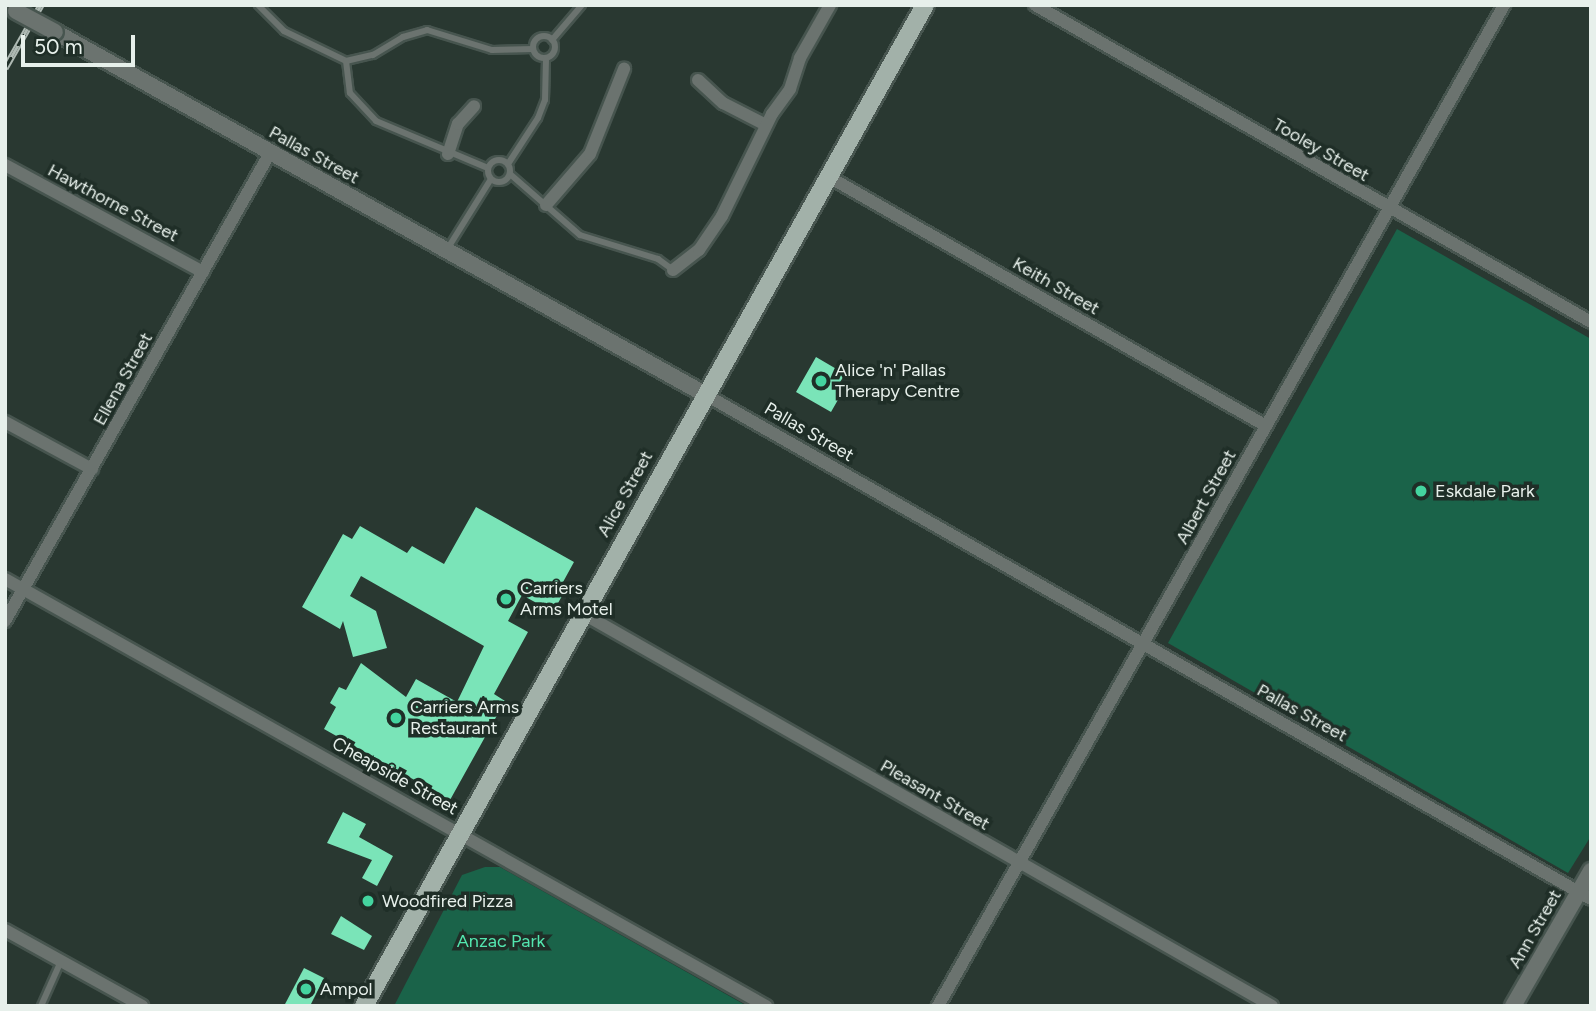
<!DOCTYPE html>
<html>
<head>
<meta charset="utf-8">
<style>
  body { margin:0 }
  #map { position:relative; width:1596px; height:1011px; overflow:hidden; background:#293831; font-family:Figtree,sans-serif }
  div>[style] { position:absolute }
  .green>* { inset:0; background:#1a6349 }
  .building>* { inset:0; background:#7ae4b8 }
  .roads { filter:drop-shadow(2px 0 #47554f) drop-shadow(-2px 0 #47554f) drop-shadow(0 2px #47554f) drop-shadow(0 -2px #47554f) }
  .service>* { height:6px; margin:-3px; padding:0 3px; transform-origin:3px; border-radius:3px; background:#6b736f }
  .service>.ring { margin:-3px; padding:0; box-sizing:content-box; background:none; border:6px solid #6b736f; border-radius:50% }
  .minor>* { height:12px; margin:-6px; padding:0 6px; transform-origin:6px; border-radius:6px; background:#6b736f }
  .tertiary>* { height:16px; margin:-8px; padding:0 8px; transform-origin:8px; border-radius:8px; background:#6b736f }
  .primary>* { height:18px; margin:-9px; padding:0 9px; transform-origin:9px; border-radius:9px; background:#a2b1a9 }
  .rail>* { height:7px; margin-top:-3.5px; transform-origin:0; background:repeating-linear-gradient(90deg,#1f2e27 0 13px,#aeb9b3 0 26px); box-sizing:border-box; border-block:2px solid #aeb9b3 }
  .bridges { filter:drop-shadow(2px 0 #47554f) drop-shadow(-2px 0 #47554f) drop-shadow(0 2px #47554f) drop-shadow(0 -2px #47554f) }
  .tertiary-bridge>* { height:16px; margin:-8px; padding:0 8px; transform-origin:8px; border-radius:8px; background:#6b736f }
  .dots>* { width:19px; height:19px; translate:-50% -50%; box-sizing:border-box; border:4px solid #1f2e27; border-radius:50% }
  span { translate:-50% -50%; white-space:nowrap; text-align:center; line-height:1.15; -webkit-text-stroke:7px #1f2e27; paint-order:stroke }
  .street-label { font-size:18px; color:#e7f0eb }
  .poi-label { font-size:18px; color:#e7f0eb }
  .left { translate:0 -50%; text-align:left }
  .park-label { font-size:18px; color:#53e6af }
  .frame { position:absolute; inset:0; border:7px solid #e7f0eb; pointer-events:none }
  .scale { position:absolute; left:21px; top:35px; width:114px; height:32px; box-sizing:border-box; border:4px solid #e7f0eb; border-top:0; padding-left:9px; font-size:21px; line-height:24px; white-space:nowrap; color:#e7f0eb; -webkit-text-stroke:5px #1f2e27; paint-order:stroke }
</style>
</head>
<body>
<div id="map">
  <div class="green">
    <div style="clip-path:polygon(1397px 229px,1591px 339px,1591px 836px,1568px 873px,1168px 643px)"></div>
    <div style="clip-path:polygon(485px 867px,500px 867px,747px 1006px,394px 1006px,462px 875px)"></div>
  </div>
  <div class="building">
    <div style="clip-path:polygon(816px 357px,845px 374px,837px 387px,843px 391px,831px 412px,796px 392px)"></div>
    <div style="clip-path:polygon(476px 507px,574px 562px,557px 593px,562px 596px,553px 612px,522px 595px,508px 621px,528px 632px,494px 694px,505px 701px,450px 800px,324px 729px,336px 707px,330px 703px,339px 687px,346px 690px,361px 663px,406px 697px,416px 679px,457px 702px,484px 646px,361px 576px,350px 596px,376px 611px,387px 648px,353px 657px,343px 621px,340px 629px,302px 607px,343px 534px,352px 539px,360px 526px,407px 553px,412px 546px,444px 564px)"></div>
    <div style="clip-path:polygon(343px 812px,366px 824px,359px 837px,393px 856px,377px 886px,362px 878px,372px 860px,327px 843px)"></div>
    <div style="clip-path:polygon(341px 916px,372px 936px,364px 950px,331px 934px)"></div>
    <div style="clip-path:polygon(304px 968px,324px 978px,310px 1006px,284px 1006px)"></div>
  </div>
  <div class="roads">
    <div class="service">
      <div style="left:258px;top:5px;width:37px;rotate:45deg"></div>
      <div style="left:284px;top:31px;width:69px;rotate:25.8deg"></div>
      <div style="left:346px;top:61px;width:28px;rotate:-13deg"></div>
      <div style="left:373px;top:55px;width:35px;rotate:-31deg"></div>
      <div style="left:403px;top:37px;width:25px;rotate:-16deg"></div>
      <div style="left:427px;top:30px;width:68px;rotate:17.1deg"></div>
      <div style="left:492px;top:50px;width:41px;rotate:-1.4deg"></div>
      <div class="ring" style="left:533px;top:36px;width:16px;height:16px"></div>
      <div style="left:552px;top:40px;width:46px;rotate:-49.4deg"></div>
      <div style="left:346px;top:61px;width:32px;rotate:83deg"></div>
      <div style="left:350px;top:93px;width:38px;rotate:47deg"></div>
      <div style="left:376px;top:121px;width:121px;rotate:22.8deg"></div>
      <div class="ring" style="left:488px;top:160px;width:16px;height:16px"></div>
      <div style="left:508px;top:164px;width:55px;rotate:-56.9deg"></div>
      <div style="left:538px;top:118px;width:19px;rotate:-69deg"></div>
      <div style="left:545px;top:100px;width:42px;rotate:-88.6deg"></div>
      <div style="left:510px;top:174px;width:93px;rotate:41.1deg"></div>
      <div style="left:580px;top:235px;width:82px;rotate:17.1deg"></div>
      <div style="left:658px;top:259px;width:19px;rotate:36deg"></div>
      <div style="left:448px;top:248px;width:81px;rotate:-58.1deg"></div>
      <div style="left:41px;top:1006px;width:49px;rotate:-66deg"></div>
    </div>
    <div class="minor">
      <div style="left:1035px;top:5px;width:640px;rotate:29.69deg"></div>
      <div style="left:698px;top:80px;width:34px;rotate:43deg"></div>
      <div style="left:723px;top:103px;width:48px;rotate:27.1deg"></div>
      <div style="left:448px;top:154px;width:32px;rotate:-72deg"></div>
      <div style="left:458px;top:124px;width:24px;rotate:-48deg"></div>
      <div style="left:5px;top:165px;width:225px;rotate:28.4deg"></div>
      <div style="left:829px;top:177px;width:503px;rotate:29.67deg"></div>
      <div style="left:546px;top:205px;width:67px;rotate:-49.2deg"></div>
      <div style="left:590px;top:154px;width:92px;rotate:-68.2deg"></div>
      <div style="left:673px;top:270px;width:33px;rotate:-38deg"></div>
      <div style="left:699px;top:250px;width:41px;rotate:-55.9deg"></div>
      <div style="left:722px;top:216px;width:114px;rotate:-63.9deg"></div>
      <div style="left:772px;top:114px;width:31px;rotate:-54deg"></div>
      <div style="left:790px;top:89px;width:33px;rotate:-72deg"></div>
      <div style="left:800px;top:58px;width:61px;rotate:-60.5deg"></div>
      <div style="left:706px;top:395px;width:1018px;rotate:29.66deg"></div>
      <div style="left:5px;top:422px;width:99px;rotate:28.4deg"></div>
      <div style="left:5px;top:579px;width:873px;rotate:29.3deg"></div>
      <div style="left:582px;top:613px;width:794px;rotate:29.66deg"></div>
      <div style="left:5px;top:621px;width:538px;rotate:-60.48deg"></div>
      <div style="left:5px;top:930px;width:157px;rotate:29deg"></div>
      <div style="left:938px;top:1006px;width:1150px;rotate:-60.51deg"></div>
    </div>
    <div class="tertiary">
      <div style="left:55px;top:32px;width:745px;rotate:29.14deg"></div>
      <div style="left:1513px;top:1006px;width:156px;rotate:-60deg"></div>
    </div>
    <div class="primary">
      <div style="left:364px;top:1006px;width:1147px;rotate:-60.73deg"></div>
    </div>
  </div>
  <div class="rail">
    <div style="left:5px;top:68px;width:73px;rotate:-60.3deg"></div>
  </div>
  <div class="bridges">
    <div class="tertiary-bridge">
      <div style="left:16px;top:11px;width:44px;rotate:28.3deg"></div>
    </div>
  </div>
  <div class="dots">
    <div style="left:821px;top:381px;background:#44d49f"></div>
    <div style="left:1421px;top:491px;background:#44d49f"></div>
    <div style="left:506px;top:599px;background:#44d49f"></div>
    <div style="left:396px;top:718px;background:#44d49f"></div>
    <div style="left:368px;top:901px;background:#44d49f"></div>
    <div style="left:306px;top:989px;background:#44d49f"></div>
  </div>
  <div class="street-label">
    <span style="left:1321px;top:150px;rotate:30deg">Tooley Street</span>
    <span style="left:314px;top:155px;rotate:29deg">Pallas Street</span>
    <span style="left:113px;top:203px;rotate:28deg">Hawthorne Street</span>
    <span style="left:1056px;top:286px;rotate:30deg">Keith Street</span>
    <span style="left:123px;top:379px;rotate:-61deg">Ellena Street</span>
    <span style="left:809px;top:432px;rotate:30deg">Pallas Street</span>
    <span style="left:625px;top:494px;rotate:-61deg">Alice Street</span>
    <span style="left:1206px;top:497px;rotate:-61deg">Albert Street</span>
    <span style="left:1302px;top:713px;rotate:29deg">Pallas Street</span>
    <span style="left:395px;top:776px;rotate:29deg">Cheapside Street</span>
    <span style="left:935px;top:795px;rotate:30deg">Pleasant Street</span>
    <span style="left:1535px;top:929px;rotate:-60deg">Ann Street</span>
  </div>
  <div class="poi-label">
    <span class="left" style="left:835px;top:381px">Alice 'n' Pallas<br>Therapy Centre</span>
    <span class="left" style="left:1435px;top:491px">Eskdale Park</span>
    <span class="left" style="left:520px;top:599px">Carriers<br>Arms Motel</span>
    <span class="left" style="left:410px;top:718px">Carriers Arms<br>Restaurant</span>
    <span class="left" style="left:382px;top:901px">Woodfired Pizza</span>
    <span class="left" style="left:320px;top:989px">Ampol</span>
  </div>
  <div class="park-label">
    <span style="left:501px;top:941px">Anzac Park</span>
  </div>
  <div class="frame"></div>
  <div class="scale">50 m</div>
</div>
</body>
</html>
